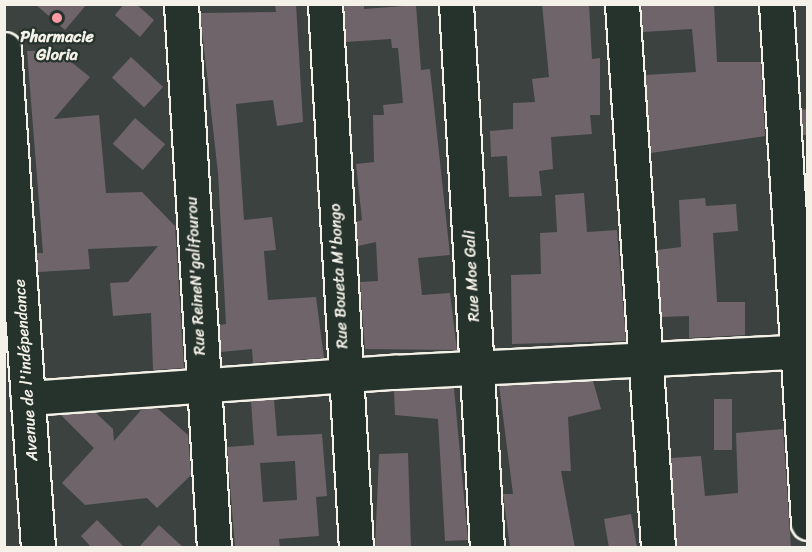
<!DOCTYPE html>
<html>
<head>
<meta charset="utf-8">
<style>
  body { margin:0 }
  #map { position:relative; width:812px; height:552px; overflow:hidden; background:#3c423f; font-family:Sriracha,sans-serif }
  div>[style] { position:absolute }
  .building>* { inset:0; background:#6e6469; transform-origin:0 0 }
  .roads { filter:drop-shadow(2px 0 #f4f1e8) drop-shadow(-2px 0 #f4f1e8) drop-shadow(0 2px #f4f1e8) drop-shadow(0 -2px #f4f1e8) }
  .minor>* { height:33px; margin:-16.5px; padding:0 16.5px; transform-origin:16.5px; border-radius:16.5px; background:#26332d }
  .dots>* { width:16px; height:16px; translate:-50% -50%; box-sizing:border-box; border:3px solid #26332d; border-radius:50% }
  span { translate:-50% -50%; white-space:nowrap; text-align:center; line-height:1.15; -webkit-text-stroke:4.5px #26332d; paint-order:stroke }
  .poi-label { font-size:16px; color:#f4f1e8; font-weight:700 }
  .street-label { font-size:16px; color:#f4f1e8 }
  .frame { position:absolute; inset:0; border:6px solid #f4f1e8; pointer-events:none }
</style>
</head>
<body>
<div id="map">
  <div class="building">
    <div style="clip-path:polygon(35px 4px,87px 4px,65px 30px)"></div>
    <div style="clip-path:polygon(124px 4px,136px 4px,154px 20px,140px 37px,115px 15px)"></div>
    <div style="clip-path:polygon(275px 4px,296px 4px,303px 122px,277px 126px,273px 100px,236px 104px,244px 220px,272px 217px,276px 250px,264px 251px,268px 300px,316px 297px,324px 358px,253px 363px,252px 349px,221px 352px,219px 325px,226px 324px,218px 173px,200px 13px,276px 12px)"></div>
    <div style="clip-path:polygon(344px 4px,364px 4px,364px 9px,416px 5px,421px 70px,430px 69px,450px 255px,418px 258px,422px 295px,450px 293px,457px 350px,365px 349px,360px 282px,378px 281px,376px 242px,358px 246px,356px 222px,362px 220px,356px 164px,374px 162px,373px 115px,384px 115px,383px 105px,403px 103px,398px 48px,392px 48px,391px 39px,346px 42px)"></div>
    <div style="clip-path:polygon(542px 4px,589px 4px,592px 59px,600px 58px,600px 115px,590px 115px,592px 134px,551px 137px,553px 169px,539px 171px,542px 196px,509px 197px,507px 156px,491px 157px,490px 131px,513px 129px,513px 103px,535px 102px,532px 79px,549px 77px)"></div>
    <div style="clip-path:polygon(641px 4px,714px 4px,717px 62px,761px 62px,765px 136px,651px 153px,645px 75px,696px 72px,692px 29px,643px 32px)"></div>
    <div style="clip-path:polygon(56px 50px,90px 77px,54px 119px,99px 115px,106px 193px,142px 192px,175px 226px,184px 368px,153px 370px,151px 313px,113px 316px,110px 283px,128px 282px,158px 246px,88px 249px,90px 269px,38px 272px,37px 253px,43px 253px,27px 51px)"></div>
    <div style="left:131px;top:57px;width:44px;height:28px;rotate:43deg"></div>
    <div style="clip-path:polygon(807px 109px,807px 135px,803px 135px,801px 110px)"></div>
    <div style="left:135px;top:118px;width:40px;height:34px;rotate:41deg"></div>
    <div style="clip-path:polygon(584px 193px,587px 232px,617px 230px,626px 341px,512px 344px,511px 275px,541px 274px,540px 233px,557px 232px,555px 195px)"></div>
    <div style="clip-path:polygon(705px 198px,706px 206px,736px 204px,738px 231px,713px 233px,717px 302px,745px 302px,745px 335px,689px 338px,689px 316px,661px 317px,657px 250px,681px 247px,679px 200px)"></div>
    <div style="clip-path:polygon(593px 381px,601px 409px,568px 417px,571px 471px,561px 471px,575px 548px,510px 548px,503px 494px,513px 494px,499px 385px)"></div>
    <div style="clip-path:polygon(454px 388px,468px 540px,445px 541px,438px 419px,395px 415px,394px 391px)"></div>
    <div style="clip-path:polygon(evenodd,274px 399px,277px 436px,322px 434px,327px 496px,316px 497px,319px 536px,279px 539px,280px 548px,235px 548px,227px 447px,254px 445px,251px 401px,274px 399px,295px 461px,297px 500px,263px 502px,260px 463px,295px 461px)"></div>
    <div style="left:714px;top:399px;width:18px;height:51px"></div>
    <div style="clip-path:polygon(157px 408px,188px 435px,191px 475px,157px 508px,147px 498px,85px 505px,62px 483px,94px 448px,60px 414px,95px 412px,113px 429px,114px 441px,142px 409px)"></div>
    <div style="clip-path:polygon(783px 429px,791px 548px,677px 548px,671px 458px,701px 456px,705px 496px,738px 493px,736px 433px)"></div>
    <div style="clip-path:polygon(408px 453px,411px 548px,375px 548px,379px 454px)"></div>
    <div style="clip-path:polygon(631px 514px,637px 548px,609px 548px,604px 519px)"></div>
    <div style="clip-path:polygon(97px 520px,125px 548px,92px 548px,81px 536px)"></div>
    <div style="clip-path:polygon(159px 525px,184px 548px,138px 548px)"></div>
  </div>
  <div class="roads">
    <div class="minor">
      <div style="left:181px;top:4px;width:545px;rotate:86.53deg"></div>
      <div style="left:325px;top:4px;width:545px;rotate:86.74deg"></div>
      <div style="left:456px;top:4px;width:545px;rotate:86.74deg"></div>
      <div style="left:622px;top:4px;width:545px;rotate:86.21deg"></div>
      <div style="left:776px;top:4px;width:520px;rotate:86.47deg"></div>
      <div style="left:4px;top:49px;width:500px;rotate:86.1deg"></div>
      <div style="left:28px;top:398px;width:367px;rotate:-4.1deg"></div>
      <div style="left:394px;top:372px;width:415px;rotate:-2.9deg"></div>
    </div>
  </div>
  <div class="dots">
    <div style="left:57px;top:18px;background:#ff9aa2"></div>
  </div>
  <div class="poi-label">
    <span style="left:57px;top:46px">Pharmacie<br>Gloria</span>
  </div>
  <div class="street-label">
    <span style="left:196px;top:276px;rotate:-93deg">Rue ReineN'galifourou</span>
    <span style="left:339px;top:276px;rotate:-93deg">Rue Boueta M'bongo</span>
    <span style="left:472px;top:276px;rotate:-93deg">Rue Moe Gali</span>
    <span style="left:26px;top:370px;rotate:-94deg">Avenue de l'indépendance</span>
  </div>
  <div class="frame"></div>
</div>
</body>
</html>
